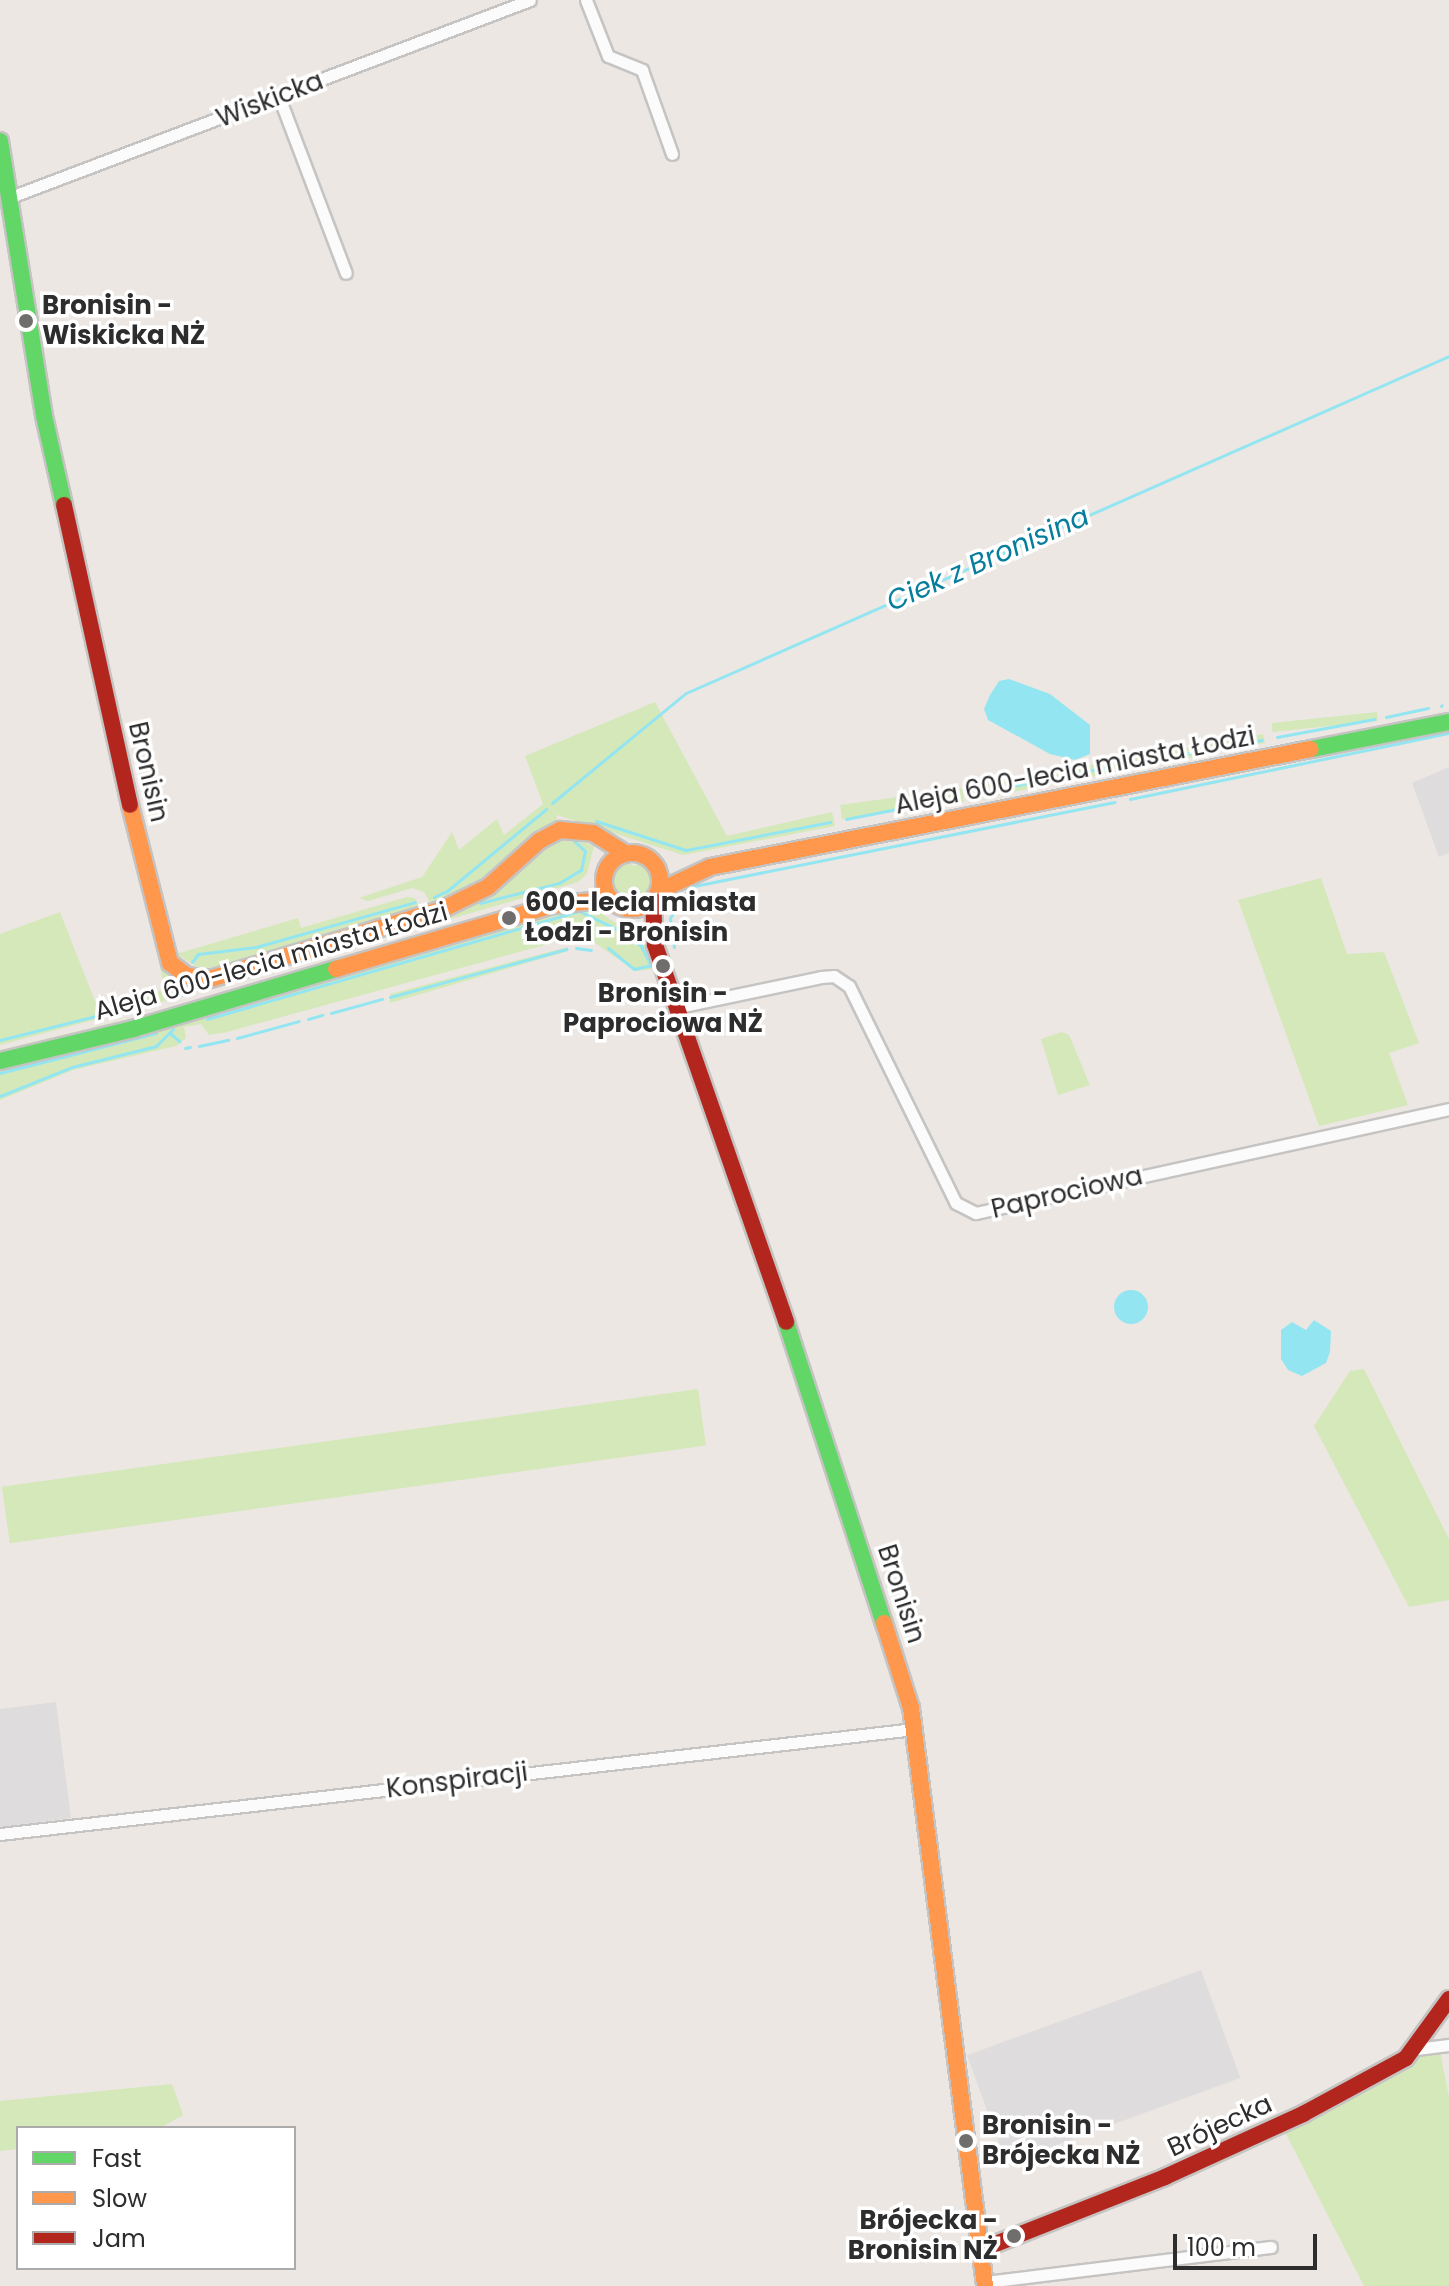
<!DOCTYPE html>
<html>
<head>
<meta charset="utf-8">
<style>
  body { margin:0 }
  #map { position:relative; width:1449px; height:2286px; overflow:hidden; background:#ece7e2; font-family:Poppins,sans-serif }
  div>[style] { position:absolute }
  .industrial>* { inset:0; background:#dfdcde; transform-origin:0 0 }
  .green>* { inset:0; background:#d4e8ba; transform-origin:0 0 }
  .water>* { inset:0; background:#93e6f1 }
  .round { border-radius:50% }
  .stream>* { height:3px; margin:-1.5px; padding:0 1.5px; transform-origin:1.5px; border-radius:1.5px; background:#93e6f1 }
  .roads { filter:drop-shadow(2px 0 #c5c4c3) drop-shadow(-2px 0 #c5c4c3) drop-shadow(0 2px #c5c4c3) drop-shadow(0 -2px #c5c4c3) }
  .street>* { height:11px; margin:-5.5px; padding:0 5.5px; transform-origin:5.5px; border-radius:5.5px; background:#fcfbfb }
  .fast>* { height:16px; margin:-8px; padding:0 8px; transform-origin:8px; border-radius:8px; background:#63d668 }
  .slow>* { height:16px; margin:-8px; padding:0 8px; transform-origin:8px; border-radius:8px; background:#ff974d }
  .slow>.ring { margin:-8px; padding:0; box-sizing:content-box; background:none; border:16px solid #ff974d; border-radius:50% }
  .jam>* { height:16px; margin:-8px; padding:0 8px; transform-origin:8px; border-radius:8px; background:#b3261e }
  .dots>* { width:22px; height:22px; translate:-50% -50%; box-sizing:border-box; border:4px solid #fff; border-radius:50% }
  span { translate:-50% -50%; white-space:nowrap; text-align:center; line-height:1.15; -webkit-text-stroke:7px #fff; paint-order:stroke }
  .street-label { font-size:26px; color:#2d2d2d }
  .poi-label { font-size:26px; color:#2d2d2d; font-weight:700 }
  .left { translate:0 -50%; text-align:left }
  .right { translate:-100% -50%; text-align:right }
  .water-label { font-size:28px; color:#067d9b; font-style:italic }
  .legend { position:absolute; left:16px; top:2126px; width:280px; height:144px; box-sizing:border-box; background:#fff; border:2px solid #ababab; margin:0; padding:10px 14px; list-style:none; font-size:24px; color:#2d2d2d }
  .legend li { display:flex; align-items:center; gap:16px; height:40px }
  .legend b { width:40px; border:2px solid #ababab }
  .scale { position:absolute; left:1173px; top:2234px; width:144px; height:36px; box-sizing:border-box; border:4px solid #2d2d2d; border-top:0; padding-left:10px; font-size:24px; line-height:28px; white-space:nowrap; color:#2d2d2d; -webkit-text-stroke:6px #fff; paint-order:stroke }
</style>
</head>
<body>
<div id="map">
  <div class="industrial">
    <div style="clip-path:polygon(1449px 767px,1449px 853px,1439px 857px,1412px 783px)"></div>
    <div style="clip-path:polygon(56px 1702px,71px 1818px,0 1827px,0 1709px)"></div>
    <div style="left:1201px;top:1970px;width:115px;height:249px;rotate:70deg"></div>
  </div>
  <div class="green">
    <div style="clip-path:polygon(655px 702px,727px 836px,832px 812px,835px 826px,683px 855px,557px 815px,556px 822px,539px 829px,484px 881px,455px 896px,431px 905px,424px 892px,412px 888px,368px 901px,359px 898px,422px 877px,452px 832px,459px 850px,497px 819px,504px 835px,543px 804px,525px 756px)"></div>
    <div style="left:1377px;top:712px;width:9px;height:106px;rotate:84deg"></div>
    <div style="clip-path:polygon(1263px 734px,1265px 743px,972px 800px,969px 787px)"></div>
    <div style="left:962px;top:788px;width:14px;height:123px;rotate:82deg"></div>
    <div style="clip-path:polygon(565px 836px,594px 846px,587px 874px,578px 882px,333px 953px,452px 912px)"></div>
    <div style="clip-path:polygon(629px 861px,633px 866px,644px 863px,654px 876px,652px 891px,637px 902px,633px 897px,622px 900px,612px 887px,615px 871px)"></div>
    <div style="clip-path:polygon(1321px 878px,1347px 954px,1384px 952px,1419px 1043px,1389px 1053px,1408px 1105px,1319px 1126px,1238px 900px)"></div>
    <div style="clip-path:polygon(407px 897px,415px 898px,420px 908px,243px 962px,201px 969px,176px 954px,298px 918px,301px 928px)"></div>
    <div style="clip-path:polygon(590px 906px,644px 942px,654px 969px,635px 971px,591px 940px,563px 940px,227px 1032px,209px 1035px,201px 1024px,184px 1027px,186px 1038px,176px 1046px,73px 1070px,0 1100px,0 1067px)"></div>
    <div style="clip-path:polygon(60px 912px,100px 1014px,165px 989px,160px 968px,258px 976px,0 1045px,0 934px)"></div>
    <div style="clip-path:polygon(478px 918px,157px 1015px,0 1054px,0 1050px,144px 1015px)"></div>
    <div style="clip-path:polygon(568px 947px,568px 951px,390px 1003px,390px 994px)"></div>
    <div style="clip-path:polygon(1062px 1032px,1069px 1035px,1090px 1085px,1058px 1095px,1041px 1039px)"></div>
    <div style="clip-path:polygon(1364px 1369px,1449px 1539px,1449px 1600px,1409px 1607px,1314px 1426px,1350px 1371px)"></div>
    <div style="left:698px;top:1389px;width:57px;height:703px;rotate:82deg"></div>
    <div style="clip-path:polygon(1440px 2052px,1449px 2097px,1449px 2286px,1364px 2286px,1284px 2130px,1418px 2056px)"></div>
    <div style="clip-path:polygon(172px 2084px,183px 2115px,160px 2128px,18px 2128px,18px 2149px,0 2151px,0 2101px)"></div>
  </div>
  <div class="water">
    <div style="clip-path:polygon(1009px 679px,1050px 694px,1090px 725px,1090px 754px,1075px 760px,1050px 754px,988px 720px,984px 709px,990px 695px,999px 681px)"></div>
    <div class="round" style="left:1114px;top:1290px;width:34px;height:34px"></div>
    <div style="clip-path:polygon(1314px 1320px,1331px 1331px,1330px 1352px,1326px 1363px,1302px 1376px,1288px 1370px,1281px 1359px,1281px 1330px,1292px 1322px,1306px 1330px)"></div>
  </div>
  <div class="stream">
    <div style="left:1441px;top:706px;width:1px;rotate:-45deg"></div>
    <div style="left:1386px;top:717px;width:43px;rotate:-12.1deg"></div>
    <div style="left:1277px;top:737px;width:99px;rotate:-10.5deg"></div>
    <div style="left:1122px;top:765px;width:142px;rotate:-10.1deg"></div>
    <div style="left:976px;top:793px;width:134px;rotate:-11.2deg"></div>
    <div style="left:1130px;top:799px;width:326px;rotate:-11.7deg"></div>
    <div style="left:552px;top:803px;width:173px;rotate:-39.4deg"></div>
    <div style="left:686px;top:693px;width:834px;rotate:-23.83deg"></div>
    <div style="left:846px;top:819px;width:114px;rotate:-11.1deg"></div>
    <div style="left:596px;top:821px;width:95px;rotate:17.9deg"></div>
    <div style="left:686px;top:850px;width:147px;rotate:-11deg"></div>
    <div style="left:434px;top:897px;width:14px;rotate:-25deg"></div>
    <div style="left:447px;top:891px;width:129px;rotate:-39.6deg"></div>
    <div style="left:480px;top:903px;width:81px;rotate:-14.2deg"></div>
    <div style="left:559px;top:883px;width:26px;rotate:-31deg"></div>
    <div style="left:581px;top:870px;width:19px;rotate:-78deg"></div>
    <div style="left:585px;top:851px;width:16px;rotate:-137deg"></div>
    <div style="left:674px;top:947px;width:29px;rotate:-98deg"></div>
    <div style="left:670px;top:918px;width:36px;rotate:-58deg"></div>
    <div style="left:689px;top:887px;width:434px;rotate:-11.3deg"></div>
    <div style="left:576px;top:948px;width:15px;rotate:8deg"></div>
    <div style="left:608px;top:948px;width:33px;rotate:39deg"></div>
    <div style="left:634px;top:969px;width:17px;rotate:-13deg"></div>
    <div style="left:192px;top:962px;width:10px;rotate:-53deg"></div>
    <div style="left:198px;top:954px;width:58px;rotate:-6.9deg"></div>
    <div style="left:256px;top:947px;width:165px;rotate:-15.8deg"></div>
    <div style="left:182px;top:995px;width:7px;rotate:-74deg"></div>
    <div style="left:390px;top:997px;width:183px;rotate:-15.2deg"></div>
    <div style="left:331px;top:1013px;width:53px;rotate:-15.4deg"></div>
    <div style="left:207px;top:1019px;width:387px;rotate:-16.2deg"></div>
    <div style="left:579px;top:911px;width:51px;rotate:25.6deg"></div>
    <div style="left:625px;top:933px;width:21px;rotate:39deg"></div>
    <div style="left:641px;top:946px;width:22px;rotate:63deg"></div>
    <div style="left:308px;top:1019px;width:15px;rotate:-16deg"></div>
    <div style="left:171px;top:1034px;width:11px;rotate:41deg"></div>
    <div style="left:237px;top:1038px;width:64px;rotate:-15.3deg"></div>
    <div style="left:0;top:1040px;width:156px;rotate:-14.1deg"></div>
    <div style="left:199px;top:1046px;width:30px;rotate:-12deg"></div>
    <div style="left:185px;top:1048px;width:5px;rotate:-11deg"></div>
    <div style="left:0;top:1073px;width:161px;rotate:-14.4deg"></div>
    <div style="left:0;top:1096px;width:78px;rotate:-21.9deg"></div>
    <div style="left:72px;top:1067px;width:87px;rotate:-14deg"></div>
    <div style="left:156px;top:1046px;width:24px;rotate:-45deg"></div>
  </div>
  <div class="roads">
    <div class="street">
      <div style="left:586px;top:0;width:60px;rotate:68.6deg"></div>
      <div style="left:608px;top:56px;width:37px;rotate:22deg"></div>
      <div style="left:642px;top:70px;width:89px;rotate:70.3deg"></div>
      <div style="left:279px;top:97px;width:188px;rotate:69.2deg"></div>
      <div style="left:8px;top:198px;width:558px;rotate:-20.77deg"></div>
      <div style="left:678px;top:1007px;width:146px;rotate:-11.8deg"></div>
      <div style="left:821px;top:977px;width:13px;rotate:-4deg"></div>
      <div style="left:834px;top:976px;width:18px;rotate:34deg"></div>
      <div style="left:849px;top:986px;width:242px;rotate:63.8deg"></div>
      <div style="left:956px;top:1203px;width:22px;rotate:27deg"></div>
      <div style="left:976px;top:1213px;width:484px;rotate:-12.4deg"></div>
      <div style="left:0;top:1834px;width:920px;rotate:-6.55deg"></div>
      <div style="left:1416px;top:2049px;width:33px;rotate:-7deg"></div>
      <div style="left:985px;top:2282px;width:288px;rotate:-7deg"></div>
    </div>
    <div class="fast">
      <div style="left:0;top:141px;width:278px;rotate:80.9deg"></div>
      <div style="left:44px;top:416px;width:91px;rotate:77.3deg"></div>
      <div style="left:1311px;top:749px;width:141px;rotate:-11.1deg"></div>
      <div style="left:0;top:1061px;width:137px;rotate:-13.5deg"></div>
      <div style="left:133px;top:1029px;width:212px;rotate:-16.5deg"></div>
      <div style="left:786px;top:1322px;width:317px;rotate:72deg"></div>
    </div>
    <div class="slow">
      <div style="left:130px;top:805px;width:163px;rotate:75.8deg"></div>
      <div style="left:170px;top:963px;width:21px;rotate:37deg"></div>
      <div style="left:187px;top:976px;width:23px;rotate:7deg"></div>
      <div style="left:210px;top:979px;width:243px;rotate:-16.7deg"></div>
      <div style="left:443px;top:909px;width:50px;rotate:-26.1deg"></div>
      <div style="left:488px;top:887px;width:69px;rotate:-42deg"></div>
      <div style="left:539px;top:841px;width:24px;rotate:-28deg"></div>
      <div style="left:560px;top:830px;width:33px;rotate:5deg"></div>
      <div style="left:593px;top:833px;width:39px;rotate:32deg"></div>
      <div class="ring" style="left:604px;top:853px;width:40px;height:40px"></div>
      <div style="left:659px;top:891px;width:56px;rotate:-25.2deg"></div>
      <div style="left:710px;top:867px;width:612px;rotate:-11.11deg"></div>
      <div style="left:336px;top:969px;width:227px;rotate:-16.4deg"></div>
      <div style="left:554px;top:905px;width:57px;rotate:-6deg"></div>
      <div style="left:884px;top:1623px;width:89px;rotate:72.4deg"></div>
      <div style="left:911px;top:1708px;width:583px;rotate:82.7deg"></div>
    </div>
    <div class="jam">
      <div style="left:64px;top:505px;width:307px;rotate:77.6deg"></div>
      <div style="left:653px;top:900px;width:45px;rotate:87.5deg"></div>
      <div style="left:655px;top:945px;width:399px;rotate:70.8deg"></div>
      <div style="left:980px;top:2250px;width:199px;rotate:-21.5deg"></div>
      <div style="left:1165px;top:2177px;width:152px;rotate:-24.5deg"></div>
      <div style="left:1303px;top:2114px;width:117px;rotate:-28.5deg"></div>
      <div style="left:1406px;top:2058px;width:73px;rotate:-53.9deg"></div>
    </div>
  </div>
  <div class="dots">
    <div style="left:26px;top:321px;background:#706e6c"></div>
    <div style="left:509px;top:918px;background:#706e6c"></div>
    <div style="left:663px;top:966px;background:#706e6c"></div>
    <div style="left:966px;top:2141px;background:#706e6c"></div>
    <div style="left:1014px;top:2236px;background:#706e6c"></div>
  </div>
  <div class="street-label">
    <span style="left:270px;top:100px;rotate:-21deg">Wiskicka</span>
    <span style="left:1075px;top:771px;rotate:-11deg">Aleja 600-lecia miasta Łodzi</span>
    <span style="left:148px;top:772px;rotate:77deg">Bronisin</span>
    <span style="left:271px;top:962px;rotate:-16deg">Aleja 600-lecia miasta Łodzi</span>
    <span style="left:1067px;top:1193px;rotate:-13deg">Paprociowa</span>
    <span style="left:901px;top:1594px;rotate:72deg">Bronisin</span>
    <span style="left:457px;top:1781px;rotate:-7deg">Konspiracji</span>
    <span style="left:1220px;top:2126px;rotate:-25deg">Brójecka</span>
  </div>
  <div class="poi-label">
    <span class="left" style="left:42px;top:321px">Bronisin -<br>Wiskicka NŻ</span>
    <span class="left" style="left:525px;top:918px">600-lecia miasta<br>Łodzi - Bronisin</span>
    <span style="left:663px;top:1009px">Bronisin -<br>Paprociowa NŻ</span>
    <span class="left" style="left:982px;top:2141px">Bronisin -<br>Brójecka NŻ</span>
    <span class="right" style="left:998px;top:2236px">Brójecka -<br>Bronisin NŻ</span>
  </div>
  <div class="water-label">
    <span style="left:988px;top:559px;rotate:-24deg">Ciek z Bronisina</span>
  </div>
  <ul class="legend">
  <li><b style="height:10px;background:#63d668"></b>Fast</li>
  <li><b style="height:10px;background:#ff974d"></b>Slow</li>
  <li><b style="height:10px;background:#b3261e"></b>Jam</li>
  </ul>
  <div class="scale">100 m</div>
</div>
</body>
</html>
